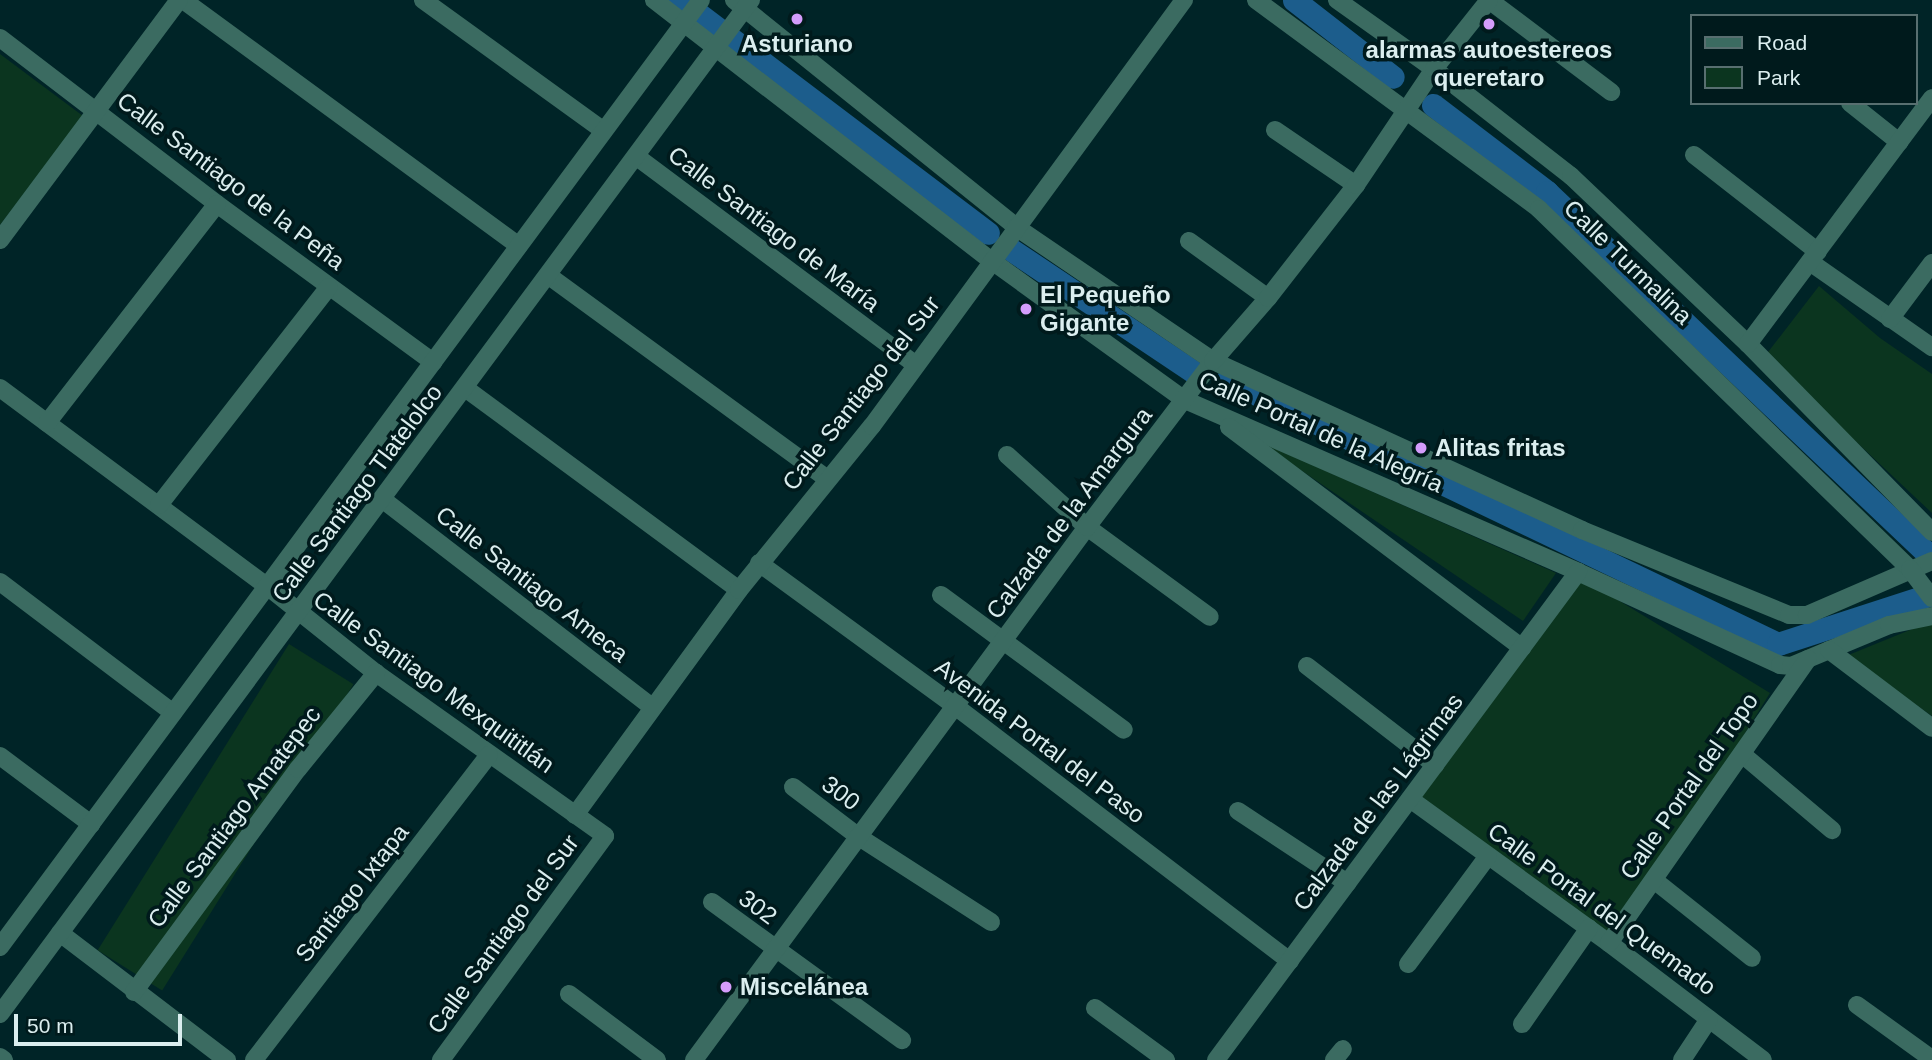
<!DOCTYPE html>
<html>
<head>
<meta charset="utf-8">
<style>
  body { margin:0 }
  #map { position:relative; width:1932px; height:1060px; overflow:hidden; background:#002427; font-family:Arial,sans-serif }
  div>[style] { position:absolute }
  .green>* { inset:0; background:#0b351f; transform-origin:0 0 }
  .canal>* { height:23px; margin:-11.5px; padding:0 11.5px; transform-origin:11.5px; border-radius:11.5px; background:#1c5d8c }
  .minor>* { height:18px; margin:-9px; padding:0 9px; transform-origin:9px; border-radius:9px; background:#3b6b61 }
  .dots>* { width:19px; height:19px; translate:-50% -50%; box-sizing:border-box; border:4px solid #001a1c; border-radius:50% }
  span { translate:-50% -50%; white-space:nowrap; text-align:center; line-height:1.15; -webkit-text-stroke:7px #001a1c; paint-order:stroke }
  .poi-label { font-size:24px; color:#dbeeef; font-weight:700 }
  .left { translate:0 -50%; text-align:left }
  .street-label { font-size:24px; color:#dbeeef }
  .legend { position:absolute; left:1690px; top:14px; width:228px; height:91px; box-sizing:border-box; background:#001a1c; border:2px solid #586f70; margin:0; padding:9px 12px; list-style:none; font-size:21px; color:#dbeeef }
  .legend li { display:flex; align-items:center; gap:14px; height:35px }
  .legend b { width:35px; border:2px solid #586f70 }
  .scale { position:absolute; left:14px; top:1014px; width:168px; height:32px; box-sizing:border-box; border:4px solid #dbeeef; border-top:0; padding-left:9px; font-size:21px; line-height:24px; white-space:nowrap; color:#dbeeef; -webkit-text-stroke:5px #001a1c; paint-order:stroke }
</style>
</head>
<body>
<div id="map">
  <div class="green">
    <div style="clip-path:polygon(0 54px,83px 116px,0 225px)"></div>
    <div style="clip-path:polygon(1819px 286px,1880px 338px,1932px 374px,1932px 513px,1765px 356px)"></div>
    <div style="clip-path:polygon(1258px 441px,1556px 573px,1523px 621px)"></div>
    <div style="clip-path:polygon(1582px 578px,1770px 693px,1726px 764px,1600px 941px,1417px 803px)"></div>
    <div style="clip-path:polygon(1932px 621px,1932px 716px,1846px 656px)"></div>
    <div style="left:289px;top:644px;width:76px;height:361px;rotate:32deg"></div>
  </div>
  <div class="canal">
    <div style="left:680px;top:0;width:386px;rotate:37.1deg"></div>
    <div style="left:1294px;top:0;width:125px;rotate:37.9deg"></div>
    <div style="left:1433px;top:105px;width:143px;rotate:37.3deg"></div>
    <div style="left:1547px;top:192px;width:528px;rotate:43.54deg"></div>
    <div style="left:1010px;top:249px;width:223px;rotate:33.8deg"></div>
    <div style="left:1227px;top:380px;width:611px;rotate:25.6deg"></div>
    <div style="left:1778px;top:644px;width:162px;rotate:-18deg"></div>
  </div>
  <div class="minor">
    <div style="left:183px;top:0;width:416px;rotate:36.2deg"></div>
    <div style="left:423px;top:0;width:223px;rotate:35.9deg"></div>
    <div style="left:654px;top:0;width:427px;rotate:37.7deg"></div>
    <div style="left:992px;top:261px;width:238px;rotate:35.8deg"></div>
    <div style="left:1185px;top:400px;width:429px;rotate:23.6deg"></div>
    <div style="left:1578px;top:572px;width:222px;rotate:24.7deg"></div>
    <div style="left:1780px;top:665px;width:11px;rotate:5deg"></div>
    <div style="left:1791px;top:666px;width:106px;rotate:-22.7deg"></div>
    <div style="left:1889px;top:625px;width:44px;rotate:-11.8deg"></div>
    <div style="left:734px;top:0;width:362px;rotate:38.8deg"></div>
    <div style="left:1016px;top:227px;width:238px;rotate:34.2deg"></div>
    <div style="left:1213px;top:361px;width:406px;rotate:24.6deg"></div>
    <div style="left:1582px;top:530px;width:224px;rotate:22.3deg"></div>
    <div style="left:1789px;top:615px;width:18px"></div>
    <div style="left:1807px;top:615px;width:136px;rotate:-23.4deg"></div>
    <div style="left:1256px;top:0;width:352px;rotate:36.4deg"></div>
    <div style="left:1539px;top:209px;width:517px;rotate:44.14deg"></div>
    <div style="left:1910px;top:569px;width:36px;rotate:53deg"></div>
    <div style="left:1337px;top:0;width:119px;rotate:35.4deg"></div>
    <div style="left:1434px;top:69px;width:174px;rotate:38deg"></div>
    <div style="left:1571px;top:176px;width:244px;rotate:43.5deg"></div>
    <div style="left:1748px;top:344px;width:263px;rotate:45.6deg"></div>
    <div style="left:1489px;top:0;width:153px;rotate:37deg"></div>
    <div style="left:0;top:38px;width:273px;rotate:37.4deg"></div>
    <div style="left:217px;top:204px;width:268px;rotate:36.2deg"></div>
    <div style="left:1850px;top:103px;width:63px;rotate:38.5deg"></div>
    <div style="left:1275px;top:130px;width:98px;rotate:34.2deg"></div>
    <div style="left:1694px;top:155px;width:157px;rotate:38deg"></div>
    <div style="left:637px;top:157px;width:348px;rotate:36.7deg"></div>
    <div style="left:0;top:240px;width:299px;rotate:-53.3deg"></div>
    <div style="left:1189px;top:241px;width:97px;rotate:35.8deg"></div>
    <div style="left:1810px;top:262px;width:149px;rotate:34.9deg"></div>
    <div style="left:549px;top:276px;width:343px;rotate:36.1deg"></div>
    <div style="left:1890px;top:319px;width:70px;rotate:-53.1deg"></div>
    <div style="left:1748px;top:344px;width:307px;rotate:-53.2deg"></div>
    <div style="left:0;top:388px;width:332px;rotate:36.6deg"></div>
    <div style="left:267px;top:586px;width:139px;rotate:38.6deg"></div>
    <div style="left:376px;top:673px;width:281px;rotate:35.4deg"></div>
    <div style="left:605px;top:836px;width:278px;rotate:126.2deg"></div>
    <div style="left:465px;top:388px;width:340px;rotate:36.4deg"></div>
    <div style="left:47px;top:423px;width:277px;rotate:-52.2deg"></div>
    <div style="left:1229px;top:427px;width:367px;rotate:37deg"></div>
    <div style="left:1007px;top:455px;width:108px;rotate:42deg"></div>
    <div style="left:1087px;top:527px;width:152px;rotate:36.2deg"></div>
    <div style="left:382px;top:499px;width:341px;rotate:37.6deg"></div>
    <div style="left:159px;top:505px;width:276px;rotate:-52.1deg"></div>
    <div style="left:759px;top:563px;width:243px;rotate:36.1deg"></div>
    <div style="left:955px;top:706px;width:421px;rotate:37.3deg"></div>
    <div style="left:0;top:582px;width:217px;rotate:37.1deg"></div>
    <div style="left:941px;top:595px;width:227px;rotate:36.4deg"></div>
    <div style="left:1829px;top:650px;width:129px;rotate:37.1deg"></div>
    <div style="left:1307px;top:666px;width:162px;rotate:37.7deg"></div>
    <div style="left:1742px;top:754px;width:118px;rotate:40.2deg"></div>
    <div style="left:0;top:756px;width:114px;rotate:36.8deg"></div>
    <div style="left:793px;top:787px;width:83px;rotate:37.1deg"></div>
    <div style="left:859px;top:837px;width:157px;rotate:32.8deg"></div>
    <div style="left:1410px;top:799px;width:246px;rotate:35.9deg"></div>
    <div style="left:1609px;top:943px;width:193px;rotate:37.2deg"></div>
    <div style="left:1238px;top:811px;width:131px;rotate:33.4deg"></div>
    <div style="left:575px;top:815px;width:278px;rotate:-53.9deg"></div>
    <div style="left:739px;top:590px;width:211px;rotate:-51deg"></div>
    <div style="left:872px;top:426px;width:528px;rotate:-53.78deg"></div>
    <div style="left:1654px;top:880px;width:125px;rotate:38.5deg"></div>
    <div style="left:712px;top:902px;width:235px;rotate:36deg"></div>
    <div style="left:60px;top:933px;width:210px;rotate:37.3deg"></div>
    <div style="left:1609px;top:943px;width:347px;rotate:-55deg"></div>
    <div style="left:0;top:947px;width:1178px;rotate:-53.49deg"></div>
    <div style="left:1408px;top:964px;width:134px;rotate:-53.5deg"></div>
    <div style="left:134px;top:992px;width:277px;rotate:-53.7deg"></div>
    <div style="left:298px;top:769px;width:124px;rotate:-50.9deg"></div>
    <div style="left:569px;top:994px;width:110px;rotate:36.9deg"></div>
    <div style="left:1857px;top:1005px;width:92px;rotate:35.8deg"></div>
    <div style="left:1095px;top:1008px;width:88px;rotate:36.2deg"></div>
    <div style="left:0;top:1014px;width:1262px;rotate:-53.48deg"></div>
    <div style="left:1522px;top:1024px;width:117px;rotate:-55.1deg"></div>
    <div style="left:0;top:1057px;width:5px;rotate:37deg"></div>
    <div style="left:254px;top:1060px;width:385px;rotate:-52.4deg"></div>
    <div style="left:694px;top:1060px;width:662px;rotate:-53.6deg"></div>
    <div style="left:1087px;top:527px;width:208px;rotate:-52.8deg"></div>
    <div style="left:1213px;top:361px;width:84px;rotate:-48.9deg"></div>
    <div style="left:1268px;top:298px;width:143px;rotate:-52.1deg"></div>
    <div style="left:1356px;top:185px;width:140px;rotate:-56.1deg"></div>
    <div style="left:1434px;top:69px;width:88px;rotate:-51.4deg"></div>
    <div style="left:1216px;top:1060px;width:608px;rotate:-53.43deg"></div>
    <div style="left:1334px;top:1060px;width:14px;rotate:-51deg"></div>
    <div style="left:1682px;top:1060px;width:49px;rotate:-56.6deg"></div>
  </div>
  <div class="dots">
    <div style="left:797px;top:19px;background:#d49cfb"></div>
    <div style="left:1489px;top:24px;background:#d49cfb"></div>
    <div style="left:1026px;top:309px;background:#d49cfb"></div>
    <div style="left:1421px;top:448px;background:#d49cfb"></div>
    <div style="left:726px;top:987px;background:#d49cfb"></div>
  </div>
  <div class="poi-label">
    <span style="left:797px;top:44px">Asturiano</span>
    <span style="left:1489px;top:64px">alarmas autoestereos<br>queretaro</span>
    <span class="left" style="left:1040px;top:309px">El Pequeño<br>Gigante</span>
    <span class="left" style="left:1435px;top:448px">Alitas fritas</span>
    <span class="left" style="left:740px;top:987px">Miscelánea</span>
  </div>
  <div class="street-label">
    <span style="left:231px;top:181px;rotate:37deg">Calle Santiago de la Peña</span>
    <span style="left:774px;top:229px;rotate:37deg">Calle Santiago de María</span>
    <span style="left:1628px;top:262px;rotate:44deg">Calle Turmalina</span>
    <span style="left:861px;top:393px;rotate:-52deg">Calle Santiago del Sur</span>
    <span style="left:1321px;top:432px;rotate:24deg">Calle Portal de la Alegría</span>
    <span style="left:357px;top:493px;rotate:-53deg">Calle Santiago Tlatelolco</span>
    <span style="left:1069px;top:513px;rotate:-53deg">Calzada de la Amargura</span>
    <span style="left:532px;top:584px;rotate:38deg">Calle Santiago Ameca</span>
    <span style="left:434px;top:682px;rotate:36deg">Calle Santiago Mexquititlán</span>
    <span style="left:1040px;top:741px;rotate:37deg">Avenida Portal del Paso</span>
    <span style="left:1689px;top:786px;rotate:-55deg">Calle Portal del Topo</span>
    <span style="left:841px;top:793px;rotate:37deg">300</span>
    <span style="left:1378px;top:802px;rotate:-53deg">Calzada de las Lágrimas</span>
    <span style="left:234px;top:817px;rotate:-53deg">Calle Santiago Amatepec</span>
    <span style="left:352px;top:893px;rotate:-52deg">Santiago Ixtapa</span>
    <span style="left:758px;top:907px;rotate:37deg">302</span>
    <span style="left:1602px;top:909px;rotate:36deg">Calle Portal del Quemado</span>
    <span style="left:503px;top:934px;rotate:-54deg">Calle Santiago del Sur</span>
  </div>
  <ul class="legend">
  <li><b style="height:9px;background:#3b6b61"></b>Road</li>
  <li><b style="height:19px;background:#0b351f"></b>Park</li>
  </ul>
  <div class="scale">50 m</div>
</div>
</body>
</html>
